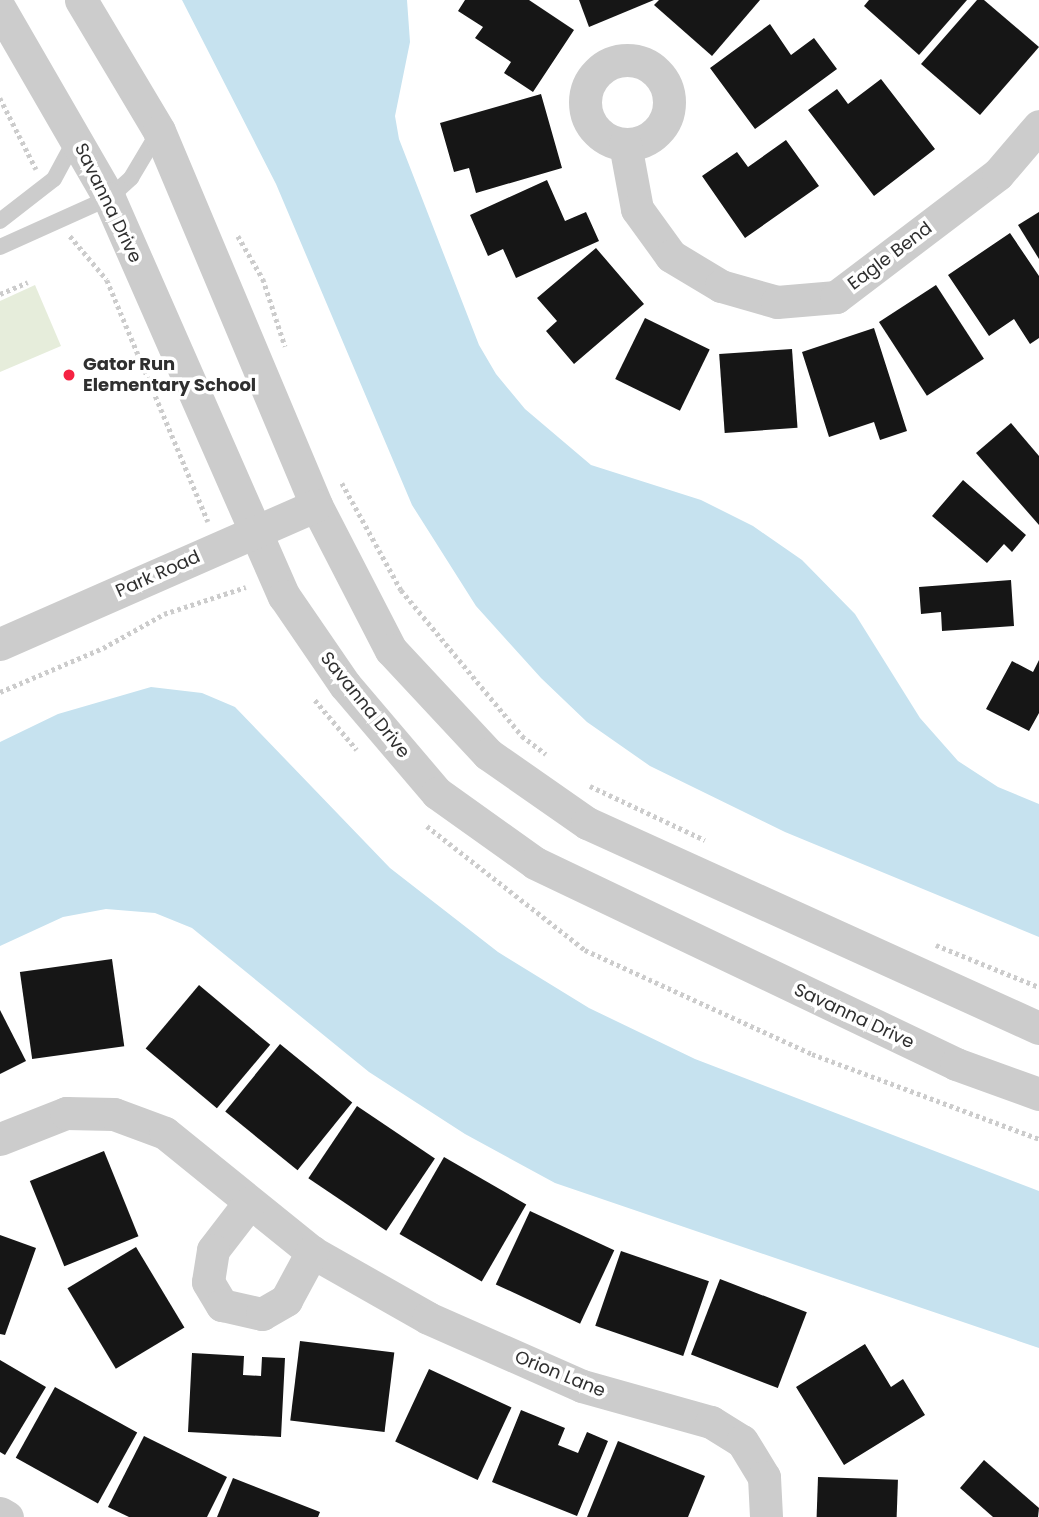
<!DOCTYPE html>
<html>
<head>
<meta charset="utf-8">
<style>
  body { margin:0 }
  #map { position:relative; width:1039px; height:1517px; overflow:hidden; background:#fff; font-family:Poppins,sans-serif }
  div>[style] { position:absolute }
  .green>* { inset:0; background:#e6eddb }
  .water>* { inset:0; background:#c6e2ef }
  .building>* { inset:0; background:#161616; transform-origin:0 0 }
  .path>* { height:4.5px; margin-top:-2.25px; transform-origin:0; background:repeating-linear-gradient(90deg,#ccc 0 3.5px,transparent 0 7px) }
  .lane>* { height:16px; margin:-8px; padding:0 8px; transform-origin:8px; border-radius:8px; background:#ccc }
  .street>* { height:33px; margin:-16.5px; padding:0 16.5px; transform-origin:16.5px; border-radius:16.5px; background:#ccc }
  .street>.ring { margin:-16.5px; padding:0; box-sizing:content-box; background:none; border:33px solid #ccc; border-radius:50% }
  .dots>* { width:19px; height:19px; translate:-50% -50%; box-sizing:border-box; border:4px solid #fff; border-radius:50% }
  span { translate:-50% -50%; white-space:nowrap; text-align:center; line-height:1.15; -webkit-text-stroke:7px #fff; paint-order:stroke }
  .street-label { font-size:18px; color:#2f2f2f }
  .poi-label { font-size:18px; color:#2f2f2f; font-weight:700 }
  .left { translate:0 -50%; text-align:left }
</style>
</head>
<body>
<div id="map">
  <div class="green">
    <div style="clip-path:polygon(35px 285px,61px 346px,0 372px,0 301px)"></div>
  </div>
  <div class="water">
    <div style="clip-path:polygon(182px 0,407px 0,410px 42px,395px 116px,399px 139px,479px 345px,496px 374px,525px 409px,591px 465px,701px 500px,753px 526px,802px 560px,855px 614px,920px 718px,958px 761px,998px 787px,1039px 804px,1039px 937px,785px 832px,650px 766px,587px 722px,541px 678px,476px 606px,412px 505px,276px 184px)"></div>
    <div style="clip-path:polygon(151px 687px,202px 693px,235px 707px,390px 868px,498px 952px,589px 1008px,695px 1059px,1039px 1191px,1039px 1348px,555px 1183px,465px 1134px,369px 1072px,192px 928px,155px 913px,106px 909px,63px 917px,0 946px,0 742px,58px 714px)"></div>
  </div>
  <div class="building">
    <div style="clip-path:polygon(465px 0,529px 0,574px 30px,533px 92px,504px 73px,511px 62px,475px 38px,483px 27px,458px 11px)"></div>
    <div style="clip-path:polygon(579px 0,654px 0,589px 27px)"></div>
    <div style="clip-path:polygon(659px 0,760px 0,712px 56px,654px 5px)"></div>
    <div style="clip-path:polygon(869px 0,967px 0,919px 55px,864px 6px)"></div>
    <div style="clip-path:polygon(977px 0,984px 0,1039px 47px,980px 115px,921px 64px)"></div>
    <div style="clip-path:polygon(770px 24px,791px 55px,814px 38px,837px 69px,755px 129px,710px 68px)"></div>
    <div style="clip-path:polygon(881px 79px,935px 149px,874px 196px,808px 110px,837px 89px,848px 104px)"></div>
    <div style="clip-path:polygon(541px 94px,562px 168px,476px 193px,469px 168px,454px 172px,440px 123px)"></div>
    <div style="clip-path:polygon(786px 140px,819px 186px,745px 238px,702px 176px,737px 152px,748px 167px)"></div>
    <div style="clip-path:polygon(547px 180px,565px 221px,586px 212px,599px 241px,516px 278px,503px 249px,488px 256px,470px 215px)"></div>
    <div style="clip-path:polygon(1039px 212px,1039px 259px,1018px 225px)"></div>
    <div style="clip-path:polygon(1010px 233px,1039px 276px,1039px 338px,1030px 344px,1014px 319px,989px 336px,948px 275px)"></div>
    <div style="clip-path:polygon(596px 248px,644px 304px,574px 364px,546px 331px,557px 321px,537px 298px)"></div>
    <div style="left:936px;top:285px;width:88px;height:68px;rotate:57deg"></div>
    <div style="left:645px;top:318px;width:72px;height:68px;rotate:26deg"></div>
    <div style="clip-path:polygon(874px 328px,907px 431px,880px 440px,874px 422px,829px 437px,802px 352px)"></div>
    <div style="left:792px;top:349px;width:79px;height:73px;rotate:86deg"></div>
    <div style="clip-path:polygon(1011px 423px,1039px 456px,1039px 525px,976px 453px)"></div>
    <div style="clip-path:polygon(963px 480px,1026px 535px,1012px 552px,1004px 544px,987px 563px,932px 516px)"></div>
    <div style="clip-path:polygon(1011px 580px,1014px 626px,942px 631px,941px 612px,921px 614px,919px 587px)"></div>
    <div style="clip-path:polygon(1039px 660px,1039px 713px,1029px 731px,986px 709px,1012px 661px,1033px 672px)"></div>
    <div style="left:112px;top:959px;width:88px;height:93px;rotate:82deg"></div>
    <div style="left:199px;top:985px;width:93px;height:83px;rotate:40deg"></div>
    <div style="clip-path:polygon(0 1010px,26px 1061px,0 1074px)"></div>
    <div style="left:280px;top:1044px;width:93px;height:87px;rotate:39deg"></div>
    <div style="left:357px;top:1106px;width:94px;height:87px;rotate:34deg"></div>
    <div style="left:104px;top:1151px;width:92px;height:80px;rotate:68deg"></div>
    <div style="left:444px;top:1157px;width:95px;height:89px;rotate:30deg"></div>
    <div style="left:530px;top:1211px;width:93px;height:81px;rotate:25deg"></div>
    <div style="clip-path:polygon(0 1235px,36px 1248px,5px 1335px,0 1334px)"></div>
    <div style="left:136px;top:1247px;width:94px;height:80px;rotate:59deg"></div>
    <div style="left:621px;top:1251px;width:93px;height:79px;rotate:19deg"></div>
    <div style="left:720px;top:1279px;width:93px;height:81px;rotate:21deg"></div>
    <div style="left:300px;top:1341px;width:95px;height:80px;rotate:7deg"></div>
    <div style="clip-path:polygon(865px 1344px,891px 1387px,903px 1379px,925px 1415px,844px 1465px,796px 1387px)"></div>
    <div style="clip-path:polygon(192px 1353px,244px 1356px,243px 1375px,261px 1376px,262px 1357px,285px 1358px,281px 1437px,188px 1432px)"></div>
    <div style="clip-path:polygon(0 1360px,46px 1387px,5px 1455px,0 1452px)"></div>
    <div style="left:429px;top:1369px;width:91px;height:80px;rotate:25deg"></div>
    <div style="left:55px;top:1387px;width:94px;height:81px;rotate:29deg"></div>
    <div style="clip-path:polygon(521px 1410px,565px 1428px,558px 1445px,578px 1453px,587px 1432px,608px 1441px,577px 1516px,492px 1482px)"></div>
    <div style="clip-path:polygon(144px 1436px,227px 1477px,207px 1517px,129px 1517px,108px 1507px)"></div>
    <div style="clip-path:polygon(618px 1441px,705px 1476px,688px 1517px,587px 1517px)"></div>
    <div style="clip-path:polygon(984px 1460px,1039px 1508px,1038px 1517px,993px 1517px,960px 1488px)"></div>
    <div style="left:818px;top:1477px;width:80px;height:40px;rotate:2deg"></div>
    <div style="clip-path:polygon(233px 1478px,320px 1512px,318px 1517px,217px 1517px)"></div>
  </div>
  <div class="path">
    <div style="left:0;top:98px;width:80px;rotate:63.1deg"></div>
    <div style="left:70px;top:236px;width:57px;rotate:49.9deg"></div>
    <div style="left:107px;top:280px;width:262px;rotate:67.3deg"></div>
    <div style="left:238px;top:236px;width:50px;rotate:59.8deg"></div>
    <div style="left:263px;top:279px;width:71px;rotate:71.8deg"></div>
    <div style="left:0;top:294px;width:30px;rotate:-23deg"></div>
    <div style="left:342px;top:483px;width:122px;rotate:61.1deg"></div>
    <div style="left:401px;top:590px;width:190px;rotate:50.3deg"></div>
    <div style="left:522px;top:736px;width:30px;rotate:37deg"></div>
    <div style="left:0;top:692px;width:112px;rotate:-23.1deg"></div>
    <div style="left:103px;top:648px;width:70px;rotate:-29.1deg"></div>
    <div style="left:164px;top:614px;width:86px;rotate:-18.2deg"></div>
    <div style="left:315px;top:700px;width:65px;rotate:50deg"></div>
    <div style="left:590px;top:786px;width:127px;rotate:25.2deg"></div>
    <div style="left:427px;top:826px;width:201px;rotate:38.1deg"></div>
    <div style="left:585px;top:950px;width:250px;rotate:24.6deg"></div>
    <div style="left:812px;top:1054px;width:242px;rotate:20.5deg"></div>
    <div style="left:936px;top:945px;width:111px;rotate:22.2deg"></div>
  </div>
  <div class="lane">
    <div style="left:0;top:221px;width:68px;rotate:-37.9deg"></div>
    <div style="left:54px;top:179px;width:44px;rotate:-61.7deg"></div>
    <div style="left:0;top:247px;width:120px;rotate:-24.2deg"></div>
    <div style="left:109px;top:198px;width:30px;rotate:-42deg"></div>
    <div style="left:131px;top:178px;width:55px;rotate:-59.2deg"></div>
  </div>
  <div class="street">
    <div style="left:81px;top:0;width:152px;rotate:59.2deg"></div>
    <div style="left:159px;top:131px;width:406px;rotate:67.2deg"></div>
    <div style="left:316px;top:505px;width:163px;rotate:62.7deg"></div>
    <div style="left:391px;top:650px;width:142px;rotate:47deg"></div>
    <div style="left:488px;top:754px;width:121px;rotate:34.9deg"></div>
    <div style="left:587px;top:823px;width:496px;rotate:24.4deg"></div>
    <div style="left:0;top:9px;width:218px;rotate:60deg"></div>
    <div style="left:109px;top:198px;width:435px;rotate:66.3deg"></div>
    <div style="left:284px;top:596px;width:108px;rotate:55.6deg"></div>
    <div style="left:345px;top:685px;width:142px;rotate:49.6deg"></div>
    <div style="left:437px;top:793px;width:120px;rotate:35.5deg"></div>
    <div style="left:535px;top:863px;width:467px;rotate:25.5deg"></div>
    <div style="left:956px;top:1064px;width:88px;rotate:19.9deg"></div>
    <div class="ring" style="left:585px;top:60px;width:51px;height:51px"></div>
    <div style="left:625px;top:144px;width:66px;rotate:79.5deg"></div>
    <div style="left:637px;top:209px;width:58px;rotate:54.1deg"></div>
    <div style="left:671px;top:256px;width:58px;rotate:31deg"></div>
    <div style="left:721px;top:286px;width:58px;rotate:15.9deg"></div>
    <div style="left:777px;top:302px;width:59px;rotate:-4.8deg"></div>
    <div style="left:836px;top:297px;width:203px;rotate:-37.2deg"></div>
    <div style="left:998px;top:174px;width:63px;rotate:-49.5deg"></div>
    <div style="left:0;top:644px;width:345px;rotate:-23.7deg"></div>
    <div style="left:0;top:1139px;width:71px;rotate:-21.5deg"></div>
    <div style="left:66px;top:1113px;width:48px;rotate:1.2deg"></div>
    <div style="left:114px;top:1114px;width:54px;rotate:20.4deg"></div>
    <div style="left:165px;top:1133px;width:189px;rotate:39deg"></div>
    <div style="left:312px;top:1252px;width:133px;rotate:29.6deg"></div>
    <div style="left:428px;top:1318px;width:168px;rotate:23.8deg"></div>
    <div style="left:582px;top:1386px;width:134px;rotate:15.6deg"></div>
    <div style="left:711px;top:1422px;width:36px;rotate:32deg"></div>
    <div style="left:742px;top:1441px;width:42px;rotate:58.6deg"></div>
    <div style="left:764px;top:1477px;width:40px;rotate:87.1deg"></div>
    <div style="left:249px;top:1203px;width:59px;rotate:127.5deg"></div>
    <div style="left:213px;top:1250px;width:32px;rotate:99deg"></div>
    <div style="left:208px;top:1282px;width:27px;rotate:59deg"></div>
    <div style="left:222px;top:1305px;width:41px;rotate:12.7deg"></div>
    <div style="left:262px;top:1314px;width:28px;rotate:-30deg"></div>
    <div style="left:286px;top:1300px;width:55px;rotate:-61.6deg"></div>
    <div style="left:0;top:1513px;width:8px;rotate:30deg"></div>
  </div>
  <div class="dots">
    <div style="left:69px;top:375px;background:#f52242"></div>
  </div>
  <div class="street-label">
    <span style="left:108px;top:203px;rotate:64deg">Savanna Drive</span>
    <span style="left:890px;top:256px;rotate:-37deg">Eagle Bend</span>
    <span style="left:158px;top:574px;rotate:-24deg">Park Road</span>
    <span style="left:365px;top:705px;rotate:51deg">Savanna Drive</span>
    <span style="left:854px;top:1016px;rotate:25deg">Savanna Drive</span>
    <span style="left:560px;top:1374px;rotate:22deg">Orion Lane</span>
  </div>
  <div class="poi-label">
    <span class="left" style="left:83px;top:375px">Gator Run<br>Elementary School</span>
  </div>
</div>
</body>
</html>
